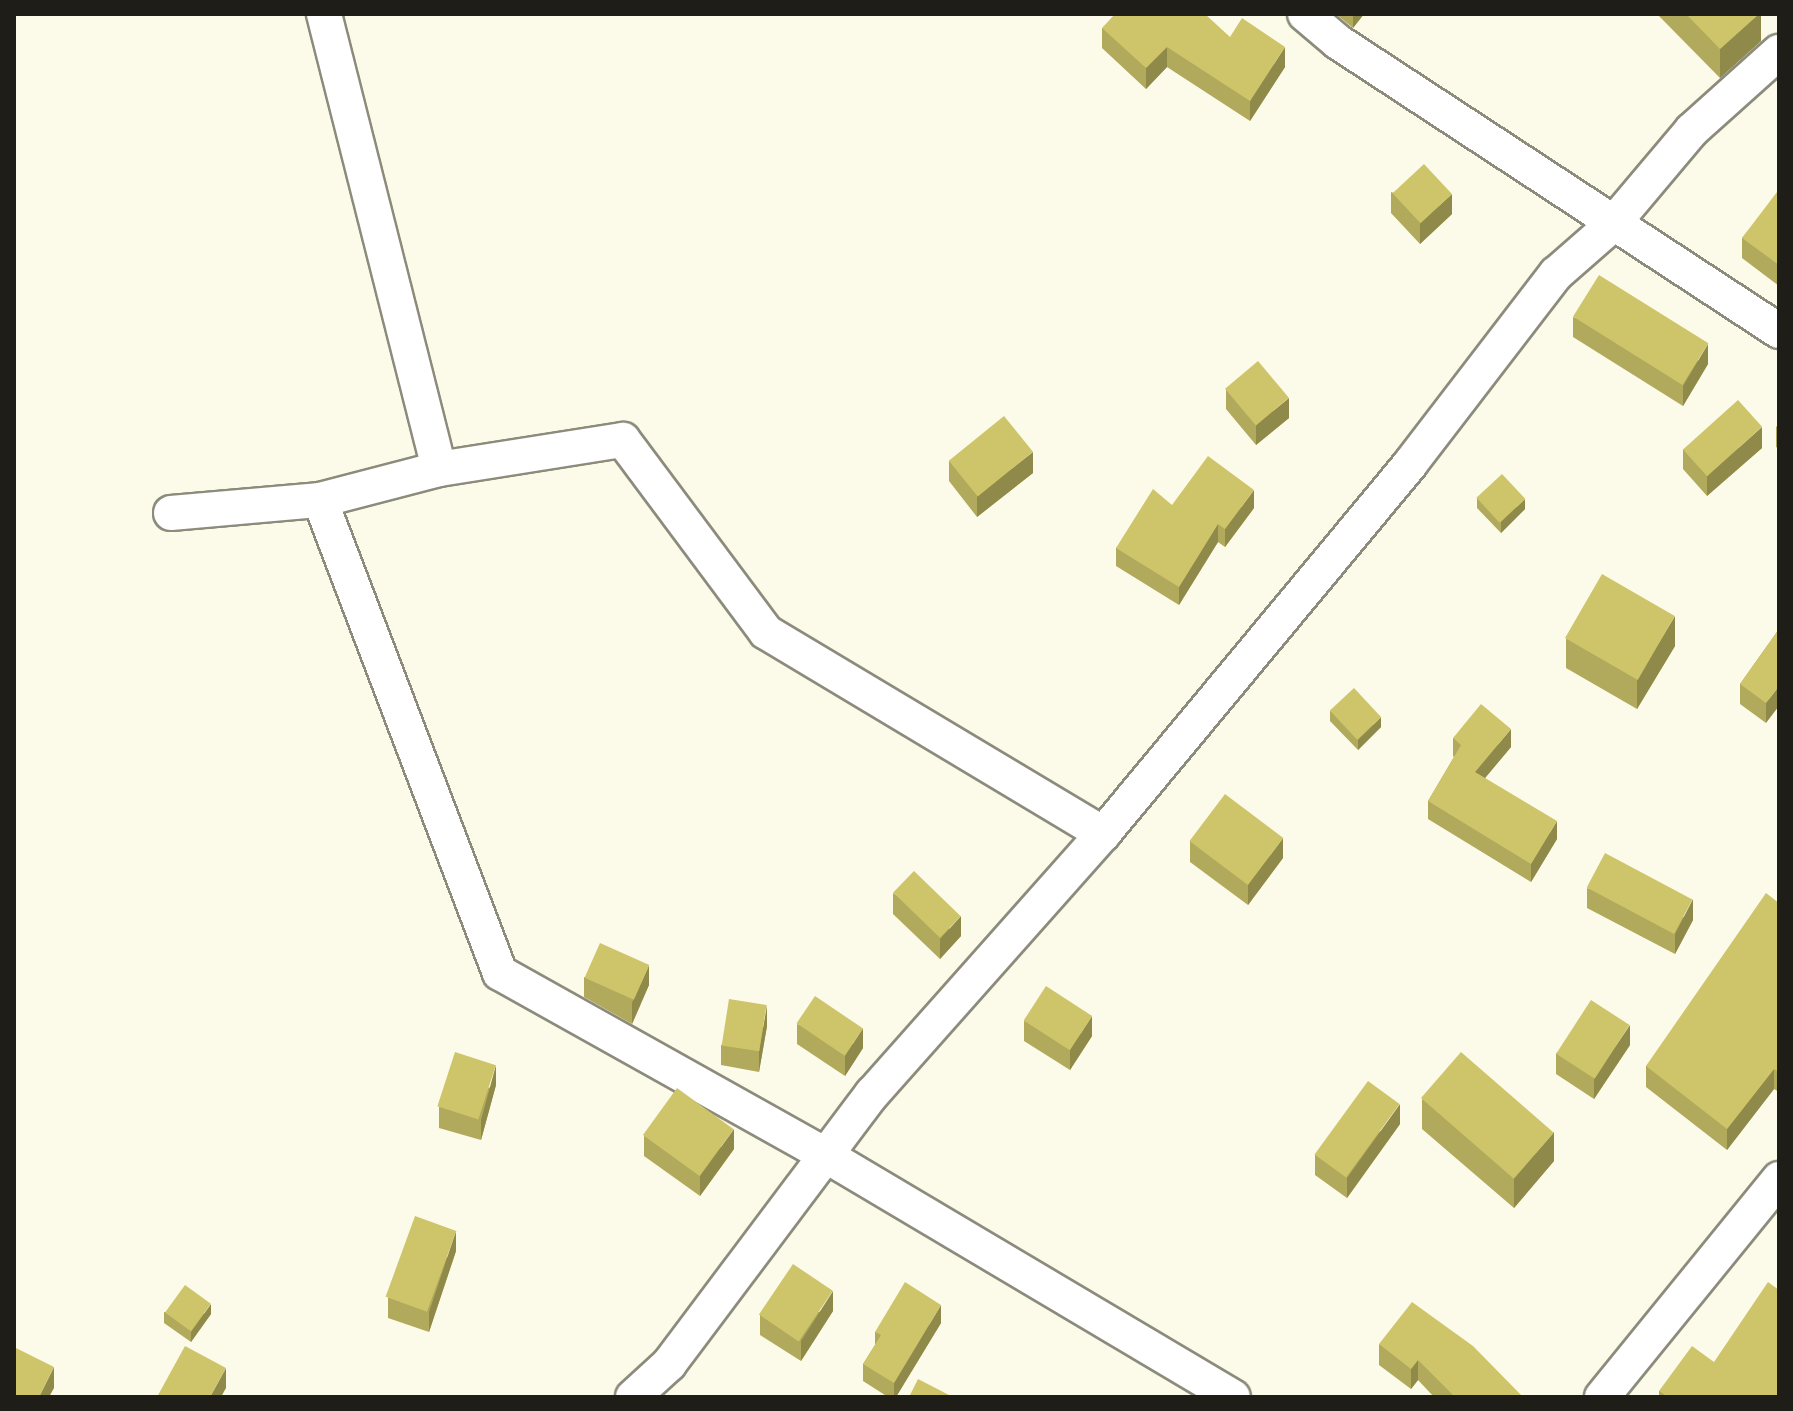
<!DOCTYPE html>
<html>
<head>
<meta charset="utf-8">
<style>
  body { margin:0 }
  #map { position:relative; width:1793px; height:1411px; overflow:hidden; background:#fcfbea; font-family:Lato,sans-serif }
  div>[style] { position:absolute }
  .roads { filter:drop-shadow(2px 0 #8c8b7c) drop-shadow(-2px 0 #8c8b7c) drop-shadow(0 2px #8c8b7c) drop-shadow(0 -2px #8c8b7c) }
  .minor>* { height:34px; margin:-17px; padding:0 17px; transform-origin:17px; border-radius:17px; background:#fff }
  .wall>* { inset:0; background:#b1a95b }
  .shaded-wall>* { inset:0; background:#908a4a }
  .building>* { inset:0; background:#cec56a; transform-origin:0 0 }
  span { translate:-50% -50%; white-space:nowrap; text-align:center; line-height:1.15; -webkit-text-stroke:6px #fff; paint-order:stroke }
  .frame { position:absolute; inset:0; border:16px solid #1e1d17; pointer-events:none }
</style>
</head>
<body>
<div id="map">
  <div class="roads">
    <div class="minor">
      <div style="left:324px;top:14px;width:469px;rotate:75.8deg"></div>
      <div style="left:1305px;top:14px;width:43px;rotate:40.3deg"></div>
      <div style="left:1338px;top:42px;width:527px;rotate:33.24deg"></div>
      <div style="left:320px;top:500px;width:506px;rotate:69.17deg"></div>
      <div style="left:500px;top:973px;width:375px;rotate:29.2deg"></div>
      <div style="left:827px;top:1156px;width:472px;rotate:30.7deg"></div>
      <div style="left:171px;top:513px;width:150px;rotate:-5deg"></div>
      <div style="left:320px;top:500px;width:123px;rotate:-14.6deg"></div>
      <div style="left:439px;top:469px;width:186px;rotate:-9deg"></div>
      <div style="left:623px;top:440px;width:239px;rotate:53.3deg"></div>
      <div style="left:766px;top:632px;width:393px;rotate:30.9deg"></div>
      <div style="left:633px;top:1397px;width:49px;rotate:-42.5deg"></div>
      <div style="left:669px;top:1364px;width:338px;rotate:-53.1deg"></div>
      <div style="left:872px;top:1094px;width:348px;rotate:-48.4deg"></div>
      <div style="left:1103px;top:834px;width:481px;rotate:-50.3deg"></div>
      <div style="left:1410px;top:464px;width:240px;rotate:-52.5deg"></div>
      <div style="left:1556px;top:274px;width:74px;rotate:-41.2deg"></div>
      <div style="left:1612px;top:225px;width:124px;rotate:-49.9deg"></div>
      <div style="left:1692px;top:130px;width:117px;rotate:-41.9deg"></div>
      <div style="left:1602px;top:1397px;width:281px;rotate:-50.9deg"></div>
    </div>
  </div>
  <div class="wall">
    <div style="clip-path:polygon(1336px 14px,1364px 14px,1353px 28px)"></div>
    <div style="clip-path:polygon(1657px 14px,1761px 14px,1761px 41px,1720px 78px)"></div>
    <div style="clip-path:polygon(1102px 28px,1285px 67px,1250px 121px,1167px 67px,1146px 89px,1102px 48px)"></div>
    <div style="clip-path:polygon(1391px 192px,1452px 214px,1420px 244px,1391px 213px)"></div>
    <div style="clip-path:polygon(1779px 193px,1779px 286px,1742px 258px,1742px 238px)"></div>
    <div style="clip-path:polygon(1573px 317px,1708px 364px,1683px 406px,1573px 337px)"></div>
    <div style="clip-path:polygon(1226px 389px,1289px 418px,1256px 445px,1226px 409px)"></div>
    <div style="clip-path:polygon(1779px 424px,1779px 449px,1776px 447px,1776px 427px)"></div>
    <div style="clip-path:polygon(1762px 448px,1707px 496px,1683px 469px,1683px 449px)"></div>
    <div style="clip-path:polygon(949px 461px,1033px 473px,977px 517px,949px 481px)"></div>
    <div style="clip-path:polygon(1477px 498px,1525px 509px,1501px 533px,1477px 508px)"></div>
    <div style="clip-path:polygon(1172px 505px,1254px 508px,1225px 547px,1218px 542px,1179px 605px,1116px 566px,1116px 548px)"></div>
    <div style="clip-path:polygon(1779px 629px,1766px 723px,1740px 704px,1740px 684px)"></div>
    <div style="clip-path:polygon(1566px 639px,1675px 646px,1637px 709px,1566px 668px)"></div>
    <div style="clip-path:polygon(1330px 711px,1381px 727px,1358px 750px,1330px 721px)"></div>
    <div style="clip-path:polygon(1453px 738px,1511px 747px,1485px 778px,1557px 839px,1531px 882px,1428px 819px,1428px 801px,1454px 757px,1453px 756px)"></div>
    <div style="clip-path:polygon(1190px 841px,1283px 858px,1248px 905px,1190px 862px)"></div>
    <div style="clip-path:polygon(1587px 888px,1693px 920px,1675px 954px,1587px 908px)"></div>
    <div style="clip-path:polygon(893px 893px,961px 936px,940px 959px,893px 914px)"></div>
    <div style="clip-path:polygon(1779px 903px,1779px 1092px,1774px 1089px,1727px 1150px,1646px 1087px,1646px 1066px)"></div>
    <div style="clip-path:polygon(584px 977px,649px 985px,632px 1024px,584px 997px)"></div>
    <div style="clip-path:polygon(1024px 1021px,1092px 1036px,1070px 1070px,1024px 1041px)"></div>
    <div style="clip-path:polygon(797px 1024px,863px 1048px,845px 1076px,797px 1044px)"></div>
    <div style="clip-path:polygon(767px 1026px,759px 1072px,721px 1065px,721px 1045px)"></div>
    <div style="clip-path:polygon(1630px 1045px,1594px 1099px,1556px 1074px,1556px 1053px)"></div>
    <div style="clip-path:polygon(496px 1085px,481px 1140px,439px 1128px,439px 1107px)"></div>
    <div style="clip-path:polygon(1422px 1099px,1554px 1161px,1514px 1208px,1422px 1129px)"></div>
    <div style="clip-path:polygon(1400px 1124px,1347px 1198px,1315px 1175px,1315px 1155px)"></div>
    <div style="clip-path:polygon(644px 1136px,734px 1149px,700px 1196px,644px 1156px)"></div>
    <div style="clip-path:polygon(456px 1251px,429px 1332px,388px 1318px,388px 1298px)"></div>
    <div style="clip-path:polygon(833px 1311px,801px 1361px,760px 1335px,760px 1315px)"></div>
    <div style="clip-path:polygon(164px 1312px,211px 1314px,191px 1342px,164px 1323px)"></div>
    <div style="clip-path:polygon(941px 1323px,896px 1397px,888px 1397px,863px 1381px,863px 1364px,875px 1345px,875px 1332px)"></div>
    <div style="clip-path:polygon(1379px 1344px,1523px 1397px,1434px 1397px,1418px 1380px,1411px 1389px,1379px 1365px)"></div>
    <div style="clip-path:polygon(1714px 1362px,1779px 1397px,1659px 1397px,1659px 1391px)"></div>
  </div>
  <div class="shaded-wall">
    <div style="clip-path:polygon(1353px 14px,1364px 14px,1353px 28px)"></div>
    <div style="clip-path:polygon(1759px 14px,1761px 14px,1761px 41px,1720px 78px,1720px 49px)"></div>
    <div style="clip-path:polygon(1167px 47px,1167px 67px,1146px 89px,1146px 68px)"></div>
    <div style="clip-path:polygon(1285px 47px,1285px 67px,1250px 121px,1250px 101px)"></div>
    <div style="clip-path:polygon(1452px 194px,1452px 214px,1420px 244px,1420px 223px)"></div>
    <div style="clip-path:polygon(1708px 344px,1708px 364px,1683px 406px,1683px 386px)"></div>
    <div style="clip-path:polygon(1289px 398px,1289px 418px,1256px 445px,1256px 425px)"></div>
    <div style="clip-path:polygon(1762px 427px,1762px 448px,1707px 496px,1707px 476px)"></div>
    <div style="clip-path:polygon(1033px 452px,1033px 473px,977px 517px,977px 496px)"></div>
    <div style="clip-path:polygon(1254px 490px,1254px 508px,1225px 547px,1225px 529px)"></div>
    <div style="clip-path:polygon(1525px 499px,1525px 509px,1501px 533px,1501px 522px)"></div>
    <div style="clip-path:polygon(1218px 524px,1218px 542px,1179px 605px,1179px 587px)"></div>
    <div style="clip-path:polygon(1675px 616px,1675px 646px,1637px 709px,1637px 679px)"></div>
    <div style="clip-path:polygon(1779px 686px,1779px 706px,1766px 723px,1766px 703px)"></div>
    <div style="clip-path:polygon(1381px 717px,1381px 727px,1358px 750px,1358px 740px)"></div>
    <div style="clip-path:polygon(1511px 729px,1511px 747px,1475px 790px,1475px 772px)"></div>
    <div style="clip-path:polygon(1557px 821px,1557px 839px,1531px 882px,1531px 864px)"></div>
    <div style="clip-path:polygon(1283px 838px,1283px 858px,1248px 905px,1248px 885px)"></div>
    <div style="clip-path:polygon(1693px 899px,1693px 920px,1675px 954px,1675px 934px)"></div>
    <div style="clip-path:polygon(961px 916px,961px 936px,940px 959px,940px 939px)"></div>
    <div style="clip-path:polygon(649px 965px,649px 985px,632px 1024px,632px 1003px)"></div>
    <div style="clip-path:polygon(767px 1005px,767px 1026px,759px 1072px,759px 1052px)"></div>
    <div style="clip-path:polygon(1092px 1016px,1092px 1036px,1070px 1070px,1070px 1050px)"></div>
    <div style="clip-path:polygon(1630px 1025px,1630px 1045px,1594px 1099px,1594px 1078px)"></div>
    <div style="clip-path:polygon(863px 1028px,863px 1048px,845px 1076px,845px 1056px)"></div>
    <div style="clip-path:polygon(496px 1065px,496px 1085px,481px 1140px,481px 1120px)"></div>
    <div style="clip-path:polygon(1774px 1069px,1774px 1089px,1727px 1150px,1727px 1129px)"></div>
    <div style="clip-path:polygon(1400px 1104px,1400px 1124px,1347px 1198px,1347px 1178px)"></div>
    <div style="clip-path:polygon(734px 1129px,734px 1149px,700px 1196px,700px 1176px)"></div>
    <div style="clip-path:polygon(1554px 1132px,1554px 1161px,1514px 1208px,1514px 1178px)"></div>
    <div style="clip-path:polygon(456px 1231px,456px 1251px,429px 1332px,429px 1312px)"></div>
    <div style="clip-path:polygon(833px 1291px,833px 1311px,801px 1361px,801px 1341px)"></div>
    <div style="clip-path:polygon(211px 1304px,211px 1314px,191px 1342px,191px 1332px)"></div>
    <div style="clip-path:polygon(941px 1305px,941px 1323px,896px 1397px,894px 1397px,894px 1383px)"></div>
    <div style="clip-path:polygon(1418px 1360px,1418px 1380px,1411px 1389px,1411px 1369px)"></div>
    <div style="clip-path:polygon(54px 1367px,54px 1388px,49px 1397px,39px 1397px)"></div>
    <div style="clip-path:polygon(226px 1368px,226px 1388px,221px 1397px,210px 1397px)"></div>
  </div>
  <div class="building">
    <div style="clip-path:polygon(1115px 14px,1205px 14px,1230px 37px,1242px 18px,1285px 47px,1250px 101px,1167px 47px,1146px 68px,1102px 28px)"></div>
    <div style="clip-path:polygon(1686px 14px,1759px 14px,1720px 49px)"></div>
    <div style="left:1424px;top:164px;width:41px;height:43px;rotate:47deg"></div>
    <div style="clip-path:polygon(1777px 192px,1779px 193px,1779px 265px,1742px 238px)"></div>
    <div style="left:1599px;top:275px;width:129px;height:49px;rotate:32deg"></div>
    <div style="left:1258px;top:361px;width:48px;height:43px;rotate:50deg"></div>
    <div style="left:1738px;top:400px;width:36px;height:74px;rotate:48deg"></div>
    <div style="left:1004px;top:416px;width:46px;height:71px;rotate:51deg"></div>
    <div style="clip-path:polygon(1208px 456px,1254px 490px,1225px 529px,1218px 524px,1179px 587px,1116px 548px,1153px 489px,1172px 505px)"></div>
    <div style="left:1502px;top:474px;width:34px;height:35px;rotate:47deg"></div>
    <div style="left:1602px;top:574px;width:84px;height:74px;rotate:30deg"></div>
    <div style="clip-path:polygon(1779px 629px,1779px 686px,1766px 703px,1740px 684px)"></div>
    <div style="left:1354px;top:688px;width:40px;height:33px;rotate:47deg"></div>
    <div style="clip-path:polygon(1481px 704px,1511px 729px,1475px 772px,1557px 821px,1531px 864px,1428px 801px,1461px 745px,1453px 738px)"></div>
    <div style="left:1225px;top:794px;width:73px;height:59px;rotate:37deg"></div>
    <div style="left:1605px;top:853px;width:99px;height:39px;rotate:28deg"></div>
    <div style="left:914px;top:871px;width:65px;height:30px;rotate:44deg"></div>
    <div style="clip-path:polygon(1766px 893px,1779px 903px,1779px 1072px,1774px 1069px,1727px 1129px,1646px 1066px)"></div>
    <div style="left:600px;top:943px;width:54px;height:38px;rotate:24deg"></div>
    <div style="left:1046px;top:986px;width:55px;height:41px;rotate:33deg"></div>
    <div style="left:815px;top:996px;width:58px;height:33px;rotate:34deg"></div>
    <div style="left:729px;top:999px;width:38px;height:47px;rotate:9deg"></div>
    <div style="left:1591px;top:1000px;width:46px;height:64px;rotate:33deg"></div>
    <div style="left:455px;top:1052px;width:43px;height:57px;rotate:18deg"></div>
    <div style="left:1461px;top:1052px;width:123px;height:61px;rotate:41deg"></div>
    <div style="left:1368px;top:1081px;width:39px;height:91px;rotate:36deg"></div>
    <div style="left:677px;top:1088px;width:70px;height:58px;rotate:36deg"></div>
    <div style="left:415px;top:1216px;width:44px;height:86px;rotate:20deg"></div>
    <div style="left:793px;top:1264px;width:48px;height:61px;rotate:34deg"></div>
    <div style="clip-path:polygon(905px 1282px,941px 1305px,894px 1383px,863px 1364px,881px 1335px,875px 1332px)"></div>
    <div style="clip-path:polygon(1768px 1282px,1779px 1290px,1779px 1397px,1668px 1397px,1659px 1391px,1692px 1346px,1714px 1362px)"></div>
    <div style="left:185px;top:1285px;width:32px;height:34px;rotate:36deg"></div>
    <div style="clip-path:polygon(1412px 1302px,1473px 1346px,1523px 1397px,1455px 1397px,1418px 1360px,1411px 1369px,1379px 1344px)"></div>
    <div style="clip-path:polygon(185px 1346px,226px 1368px,210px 1397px,157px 1397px)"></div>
    <div style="clip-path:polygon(14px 1347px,54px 1367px,39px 1397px,14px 1397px)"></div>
    <div style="clip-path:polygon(918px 1379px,953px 1397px,909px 1397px)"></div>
  </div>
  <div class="frame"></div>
</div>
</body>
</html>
